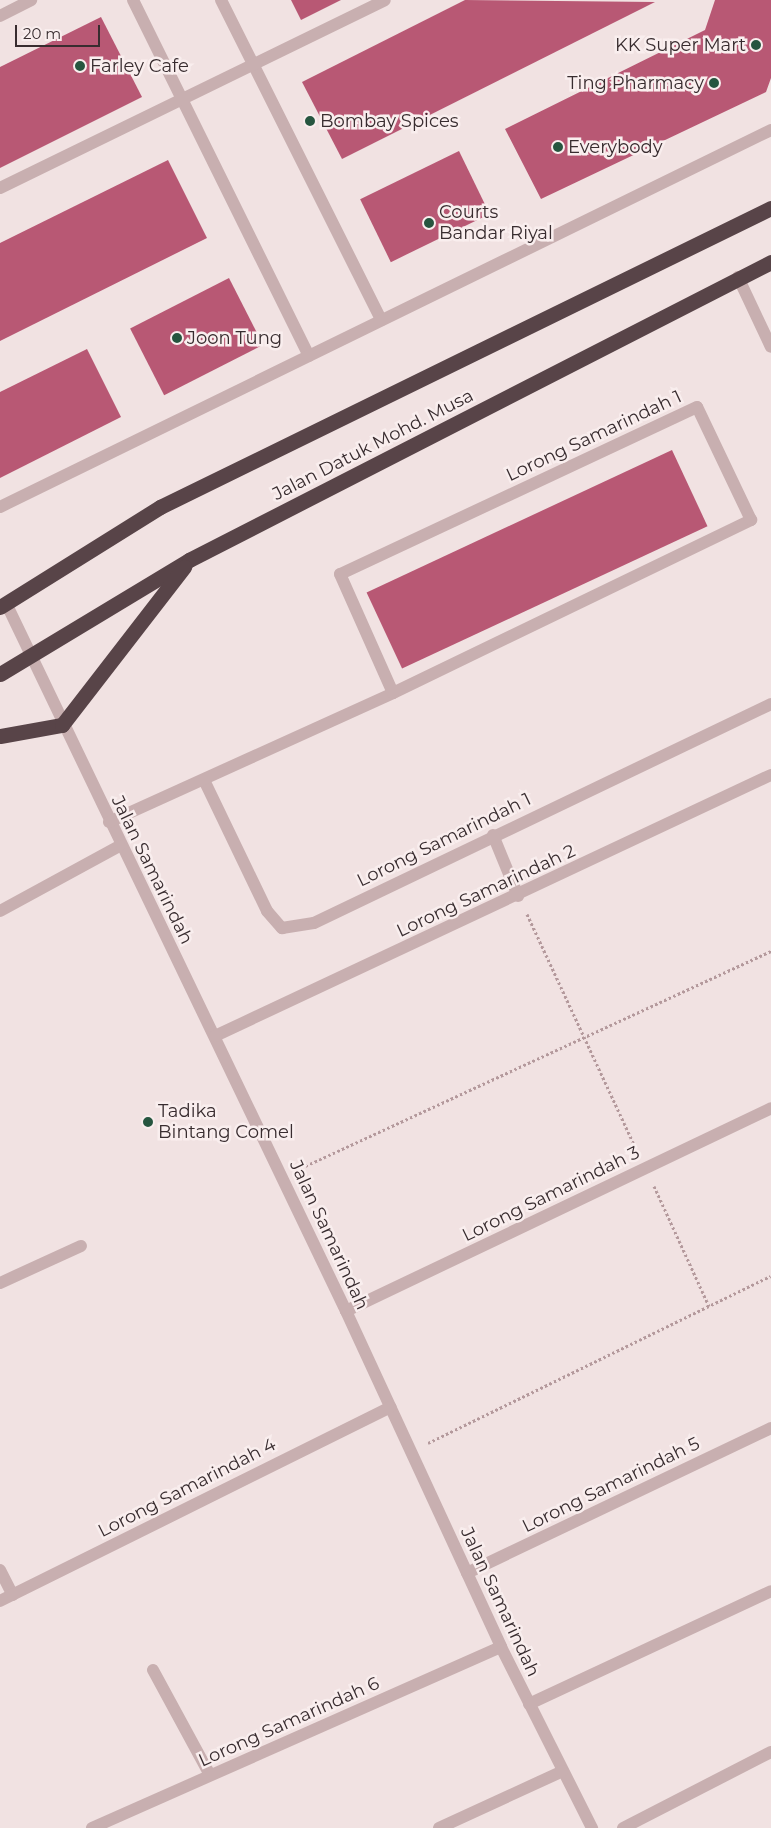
<!DOCTYPE html>
<html>
<head>
<meta charset="utf-8">
<style>
  body { margin:0 }
  #map { position:relative; width:771px; height:1828px; overflow:hidden; background:#f1e2e2; font-family:Montserrat,sans-serif }
  div>[style] { position:absolute }
  .building>* { inset:0; background:#b85874; transform-origin:0 0 }
  .path>* { height:3px; margin-top:-1.5px; transform-origin:0; background:repeating-linear-gradient(90deg,#b4999c 0 2.5px,transparent 0 5px) }
  .minor>* { height:12px; margin:-6px; padding:0 6px; transform-origin:6px; border-radius:6px; background:#c8afb0 }
  .highway>* { height:15px; margin:-7.5px; padding:0 7.5px; transform-origin:7.5px; border-radius:7.5px; background:#584448 }
  .dots>* { width:14px; height:14px; translate:-50% -50%; box-sizing:border-box; border:2px solid #f9eeee; border-radius:50% }
  span { translate:-50% -50%; white-space:nowrap; text-align:center; line-height:1.15; -webkit-text-stroke:5px #f9eeee; paint-order:stroke }
  .poi-label { font-size:18px; color:#382c2f }
  .right { translate:-100% -50%; text-align:right }
  .left { translate:0 -50%; text-align:left }
  .street-label { font-size:18px; color:#382c2f }
  .scale { position:absolute; left:15px; top:25px; width:85px; height:22px; box-sizing:border-box; border:2px solid #382c2f; border-top:0; padding-left:6px; font-size:15px; line-height:18px; white-space:nowrap; color:#382c2f; -webkit-text-stroke:4px #f9eeee; paint-order:stroke }
</style>
</head>
<body>
<div id="map">
  <div class="building">
    <div style="clip-path:polygon(291px 0,341px 0,301px 20px)"></div>
    <div style="clip-path:polygon(465px 0,655px 2px,342px 159px,302px 82px)"></div>
    <div style="clip-path:polygon(715px 0,771px 0,771px 78px,766px 92px,541px 199px,505px 129px,705px 30px)"></div>
    <div style="clip-path:polygon(101px 17px,142px 97px,0 168px,0 67px)"></div>
    <div style="left:459px;top:151px;width:70px;height:110px;rotate:64deg"></div>
    <div style="clip-path:polygon(168px 160px,207px 238px,0 341px,0 243px)"></div>
    <div style="left:229px;top:278px;width:75px;height:111px;rotate:63deg"></div>
    <div style="clip-path:polygon(87px 349px,121px 417px,0 478px,0 392px)"></div>
    <div style="left:672px;top:450px;width:84px;height:337px;rotate:65deg"></div>
  </div>
  <div class="path">
    <div style="left:527px;top:914px;width:259px;rotate:65.1deg"></div>
    <div style="left:301px;top:1168px;width:518px;rotate:-24.78deg"></div>
    <div style="left:654px;top:1186px;width:132px;rotate:65.4deg"></div>
    <div style="left:428px;top:1443px;width:381px;rotate:-26deg"></div>
  </div>
  <div class="minor">
    <div style="left:133px;top:0;width:397px;rotate:63.7deg"></div>
    <div style="left:221px;top:0;width:358px;rotate:63.4deg"></div>
    <div style="left:0;top:16px;width:35px;rotate:-27deg"></div>
    <div style="left:0;top:188px;width:428px;rotate:-26deg"></div>
    <div style="left:738px;top:277px;width:77px;rotate:64.8deg"></div>
    <div style="left:0;top:507px;width:858px;rotate:-26.06deg"></div>
    <div style="left:6px;top:603px;width:785px;rotate:64.35deg"></div>
    <div style="left:346px;top:1311px;width:370px;rotate:65.2deg"></div>
    <div style="left:501px;top:1647px;width:203px;rotate:63.3deg"></div>
    <div style="left:204px;top:780px;width:145px;rotate:64.3deg"></div>
    <div style="left:267px;top:911px;width:23px;rotate:49deg"></div>
    <div style="left:282px;top:928px;width:32px;rotate:-9deg"></div>
    <div style="left:314px;top:923px;width:507px;rotate:-25.6deg"></div>
    <div style="left:109px;top:822px;width:312px;rotate:-24.4deg"></div>
    <div style="left:393px;top:693px;width:398px;rotate:-25.8deg"></div>
    <div style="left:751px;top:520px;width:125px;rotate:-115.5deg"></div>
    <div style="left:697px;top:407px;width:394px;rotate:154.9deg"></div>
    <div style="left:340px;top:574px;width:130px;rotate:66deg"></div>
    <div style="left:493px;top:835px;width:66px;rotate:67.7deg"></div>
    <div style="left:0;top:911px;width:136px;rotate:-28.6deg"></div>
    <div style="left:215px;top:1036px;width:614px;rotate:-25.15deg"></div>
    <div style="left:0;top:1283px;width:89px;rotate:-24.6deg"></div>
    <div style="left:346px;top:1311px;width:471px;rotate:-25.5deg"></div>
    <div style="left:0;top:1570px;width:28px;rotate:63deg"></div>
    <div style="left:467px;top:1573px;width:337px;rotate:-25.5deg"></div>
    <div style="left:0;top:1601px;width:436px;rotate:-26.4deg"></div>
    <div style="left:153px;top:1670px;width:119px;rotate:61.5deg"></div>
    <div style="left:529px;top:1704px;width:267px;rotate:-25deg"></div>
    <div style="left:92px;top:1828px;width:447px;rotate:-23.9deg"></div>
    <div style="left:439px;top:1828px;width:136px;rotate:-24.7deg"></div>
    <div style="left:623px;top:1828px;width:166px;rotate:-27.2deg"></div>
  </div>
  <div class="highway">
    <div style="left:0;top:607px;width:189px;rotate:-32deg"></div>
    <div style="left:160px;top:507px;width:680px;rotate:-26.08deg"></div>
    <div style="left:0;top:674px;width:221px;rotate:-31.1deg"></div>
    <div style="left:189px;top:560px;width:654px;rotate:-27.11deg"></div>
    <div style="left:0;top:736px;width:63px;rotate:-10.1deg"></div>
    <div style="left:62px;top:725px;width:200px;rotate:-52.3deg"></div>
  </div>
  <div class="dots">
    <div style="left:756px;top:45px;background:#26553f"></div>
    <div style="left:80px;top:66px;background:#26553f"></div>
    <div style="left:714px;top:83px;background:#26553f"></div>
    <div style="left:310px;top:121px;background:#26553f"></div>
    <div style="left:558px;top:147px;background:#26553f"></div>
    <div style="left:429px;top:223px;background:#26553f"></div>
    <div style="left:177px;top:338px;background:#26553f"></div>
    <div style="left:148px;top:1122px;background:#26553f"></div>
  </div>
  <div class="poi-label">
    <span class="right" style="left:746px;top:45px">KK Super Mart</span>
    <span class="left" style="left:90px;top:66px">Farley Cafe</span>
    <span class="right" style="left:704px;top:83px">Ting Pharmacy</span>
    <span class="left" style="left:320px;top:121px">Bombay Spices</span>
    <span class="left" style="left:568px;top:147px">Everybody</span>
    <span class="left" style="left:439px;top:223px">Courts<br>Bandar Riyal</span>
    <span class="left" style="left:187px;top:338px">Joon Tung</span>
    <span class="left" style="left:158px;top:1122px">Tadika<br>Bintang Comel</span>
  </div>
  <div class="street-label">
    <span style="left:594px;top:436px;rotate:-25deg">Lorong Samarindah 1</span>
    <span style="left:373px;top:445px;rotate:-27deg">Jalan Datuk Mohd. Musa</span>
    <span style="left:444px;top:840px;rotate:-26deg">Lorong Samarindah 1</span>
    <span style="left:152px;top:870px;rotate:64deg">Jalan Samarindah</span>
    <span style="left:486px;top:891px;rotate:-25deg">Lorong Samarindah 2</span>
    <span style="left:551px;top:1194px;rotate:-26deg">Lorong Samarindah 3</span>
    <span style="left:329px;top:1235px;rotate:65deg">Jalan Samarindah</span>
    <span style="left:611px;top:1485px;rotate:-26deg">Lorong Samarindah 5</span>
    <span style="left:187px;top:1488px;rotate:-27deg">Lorong Samarindah 4</span>
    <span style="left:500px;top:1602px;rotate:65deg">Jalan Samarindah</span>
    <span style="left:289px;top:1722px;rotate:-24deg">Lorong Samarindah 6</span>
  </div>
  <div class="scale">20 m</div>
</div>
</body>
</html>
